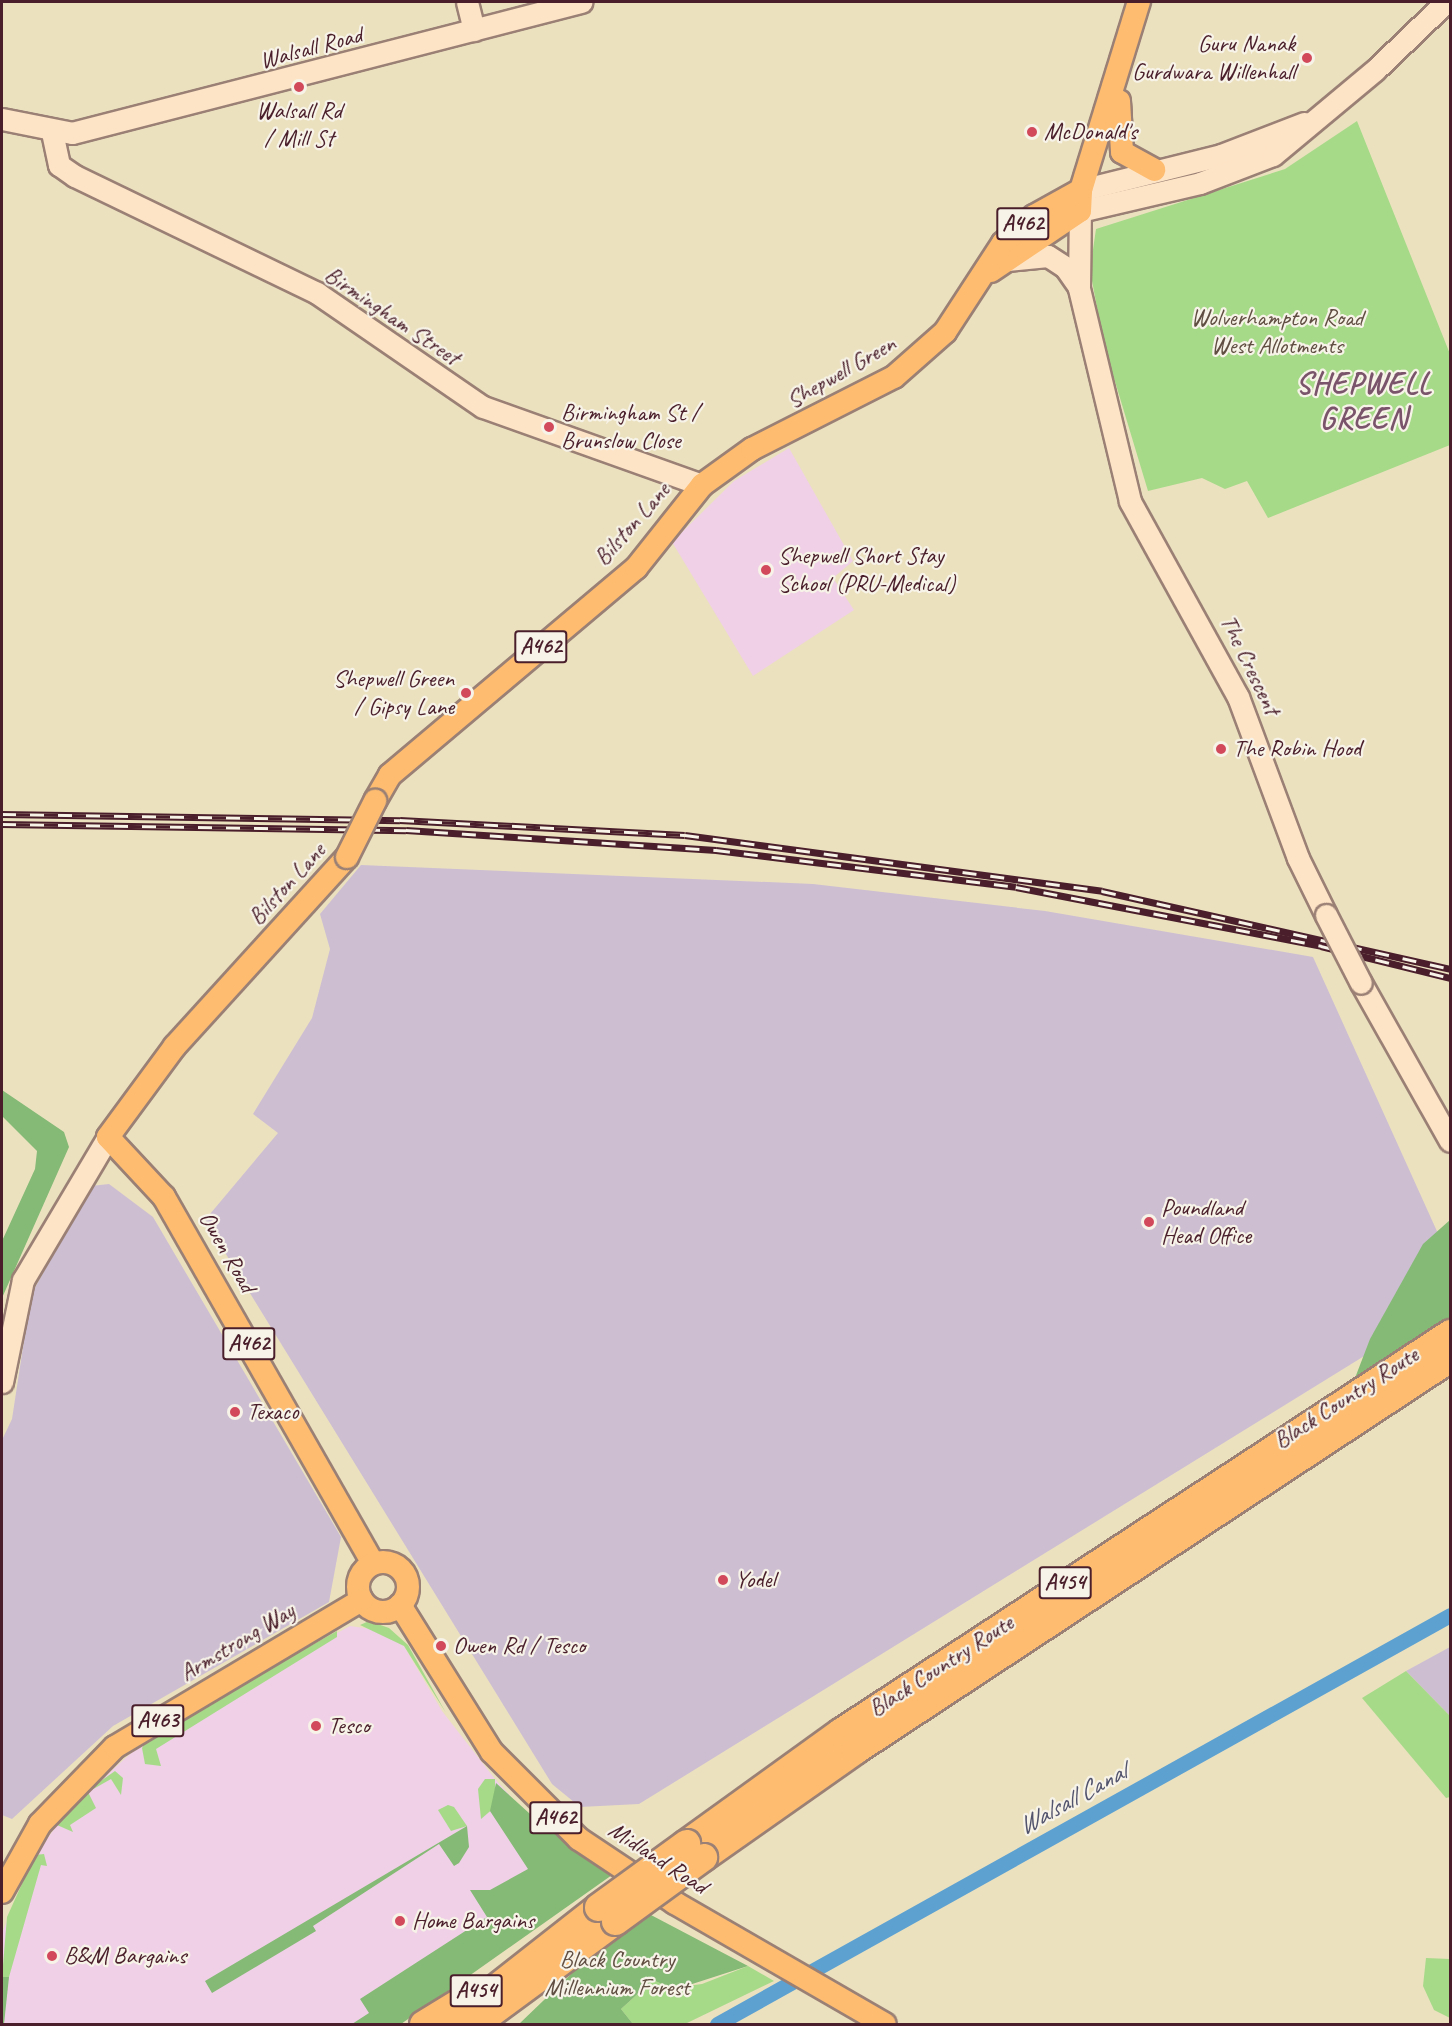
<!DOCTYPE html>
<html>
<head>
<meta charset="utf-8">
<style>
  body { margin:0 }
  #map { position:relative; width:1452px; height:2026px; overflow:hidden; background:#ebe1bf; font-family:Caveat,sans-serif }
  div>[style] { position:absolute }
  .built>* { inset:0; background:#efd0e6 }
  .industrial>* { inset:0; background:#cdbed2 }
  .green>* { inset:0; background:#a6da89 }
  .forest>* { inset:0; background:#84ba75 }
  .canal>* { height:15px; margin:-7.5px; padding:0 7.5px; transform-origin:7.5px; border-radius:7.5px; background:#5da1d1 }
  .roads { filter:drop-shadow(2px 0 #9a8075) drop-shadow(-2px 0 #9a8075) drop-shadow(0 2px #9a8075) drop-shadow(0 -2px #9a8075) }
  .secondary>* { height:21px; margin:-10.5px; padding:0 10.5px; transform-origin:10.5px; border-radius:10.5px; background:#fee4c6 }
  .primary>* { height:22px; margin:-11px; padding:0 11px; transform-origin:11px; border-radius:11px; background:#fdbc70 }
  .primary>.ring { margin:-11px; padding:0; box-sizing:content-box; background:none; border:22px solid #fdbc70; border-radius:50% }
  .highway>* { height:27px; margin:-13.5px; padding:0 13.5px; transform-origin:13.5px; border-radius:13.5px; background:#fdbc70 }
  .rail>* { height:7px; margin-top:-3.5px; transform-origin:0; background:repeating-linear-gradient(90deg,#f7f3e8 0 14px,#4a1f2b 0 28px); box-sizing:border-box; border-block:2px solid #4a1f2b }
  .bridges { filter:drop-shadow(2px 0 #9a8075) drop-shadow(-2px 0 #9a8075) drop-shadow(0 2px #9a8075) drop-shadow(0 -2px #9a8075) }
  .secondary-bridge>* { height:21px; margin:-10.5px; padding:0 10.5px; transform-origin:10.5px; border-radius:10.5px; background:#fee4c6 }
  .primary-bridge>* { height:22px; margin:-11px; padding:0 11px; transform-origin:11px; border-radius:11px; background:#fdbc70 }
  .highway-bridge>* { height:27px; margin:-13.5px; padding:0 13.5px; transform-origin:13.5px; border-radius:13.5px; background:#fdbc70 }
  .dots>* { width:16px; height:16px; translate:-50% -50%; box-sizing:border-box; border:3px solid #f7f3e8; border-radius:50% }
  span { translate:-50% -50%; white-space:nowrap; text-align:center; line-height:1.15; -webkit-text-stroke:4.5px #f7f3e8; paint-order:stroke }
  .shield-label span { padding:2px 4px; background:#f7f3e8; border:2px solid; border-radius:4px; -webkit-text-stroke-width:0 }
  .shield-label { font-size:22px; color:#4a1f2b; font-weight:700 }
  .poi-label { font-size:24px; color:#4a1f2b }
  .right { translate:-100% -50%; text-align:right }
  .left { translate:0 -50%; text-align:left }
  .street-label { font-size:24px; color:#4a1f2b }
  .park-label { font-size:24px; color:#614e42 }
  .water-label { font-size:26px; color:#52536d; font-style:italic }
  .district-label { font-size:30px; color:#79546a; font-weight:700; letter-spacing:1.5px }
  .frame { position:absolute; inset:0; border:3px solid #4a1f2b; pointer-events:none }
</style>
</head>
<body>
<div id="map">
  <div class="built">
    <div style="clip-path:polygon(789px 448px,853px 561px,833px 578px,854px 610px,753px 676px,672px 542px,734px 481px)"></div>
    <div style="clip-path:polygon(350px 1626px,378px 1630px,404px 1646px,442px 1711px,495px 1779px,553px 1843px,590px 1867px,375px 2024px,2px 2024px,2px 1933px,35px 1855px,69px 1809px,149px 1737px)"></div>
  </div>
  <div class="industrial">
    <div style="clip-path:polygon(361px 865px,813px 884px,1045px 911px,1313px 957px,1450px 1260px,1450px 1303px,639px 1804px,580px 1807px,552px 1784px,205px 1220px,278px 1133px,253px 1114px,312px 1018px,330px 949px,320px 914px)"></div>
    <div style="clip-path:polygon(109px 1184px,153px 1217px,341px 1537px,329px 1602px,113px 1726px,12px 1819px,2px 1815px,2px 1440px,12px 1419px,31px 1295px,91px 1186px)"></div>
    <div style="clip-path:polygon(1450px 1647px,1450px 1716px,1406px 1671px)"></div>
  </div>
  <div class="green">
    <div style="clip-path:polygon(1357px 121px,1450px 354px,1450px 445px,1268px 518px,1247px 481px,1225px 489px,1202px 478px,1148px 491px,1104px 345px,1090px 270px,1096px 229px,1285px 169px)"></div>
    <div style="clip-path:polygon(369px 1621px,389px 1628px,408px 1645px,446px 1713px,404px 1646px,360px 1625px)"></div>
    <div style="clip-path:polygon(337px 1631px,337px 1637px,156px 1749px,161px 1766px,145px 1764px,142px 1748px,149px 1737px)"></div>
    <div style="clip-path:polygon(1406px 1671px,1450px 1716px,1450px 1797px,1446px 1798px,1362px 1698px)"></div>
    <div style="clip-path:polygon(115px 1771px,123px 1778px,121px 1795px,111px 1779px,88px 1792px,96px 1808px,70px 1825px,73px 1832px,57px 1825px,85px 1792px)"></div>
    <div style="clip-path:polygon(485px 1779px,495px 1779px,495px 1807px,481px 1819px,478px 1789px)"></div>
    <div style="clip-path:polygon(448px 1805px,454px 1807px,467px 1826px,451px 1831px,438px 1810px)"></div>
    <div style="clip-path:polygon(44px 1854px,47px 1866px,41px 1865px,9px 1977px,2px 1977px,7px 1917px,35px 1855px)"></div>
    <div style="clip-path:polygon(1426px 1958px,1450px 1959px,1450px 2018px,1434px 2010px,1423px 1986px)"></div>
    <div style="clip-path:polygon(748px 1966px,774px 1981px,685px 2024px,633px 2024px,621px 2009px,653px 1980px,671px 1988px,702px 1984px)"></div>
  </div>
  <div class="forest">
    <div style="clip-path:polygon(2px 1090px,64px 1132px,69px 1147px,2px 1298px,2px 1241px,35px 1169px,37px 1151px,2px 1116px)"></div>
    <div style="clip-path:polygon(1450px 1220px,1450px 1322px,1355px 1378px,1370px 1339px,1423px 1244px)"></div>
    <div style="clip-path:polygon(496px 1783px,540px 1823px,612px 1875px,401px 2024px,352px 2024px,369px 2013px,360px 1999px,487px 1917px,470px 1890px,490px 1890px,528px 1869px,490px 1811px)"></div>
    <div style="clip-path:polygon(467px 1826px,469px 1847px,459px 1863px,454px 1866px,439px 1844px,313px 1926px,316px 1931px,212px 1993px,205px 1981px)"></div>
    <div style="clip-path:polygon(651px 1915px,748px 1966px,686px 1986px,671px 1988px,653px 1980px,621px 2009px,633px 2024px,519px 2024px,592px 1954px)"></div>
    <div style="clip-path:polygon(2px 1977px,9px 1977px,4px 2024px,2px 2024px)"></div>
  </div>
  <div class="canal">
    <div style="left:717px;top:2024px;width:839px;rotate:-29.16deg"></div>
  </div>
  <div class="roads">
    <div class="secondary">
      <div style="left:467px;top:2px;width:29px;rotate:76deg"></div>
      <div style="left:2px;top:119px;width:71px;rotate:11.3deg"></div>
      <div style="left:72px;top:133px;width:526px;rotate:-14.43deg"></div>
      <div style="left:52px;top:132px;width:34px;rotate:78deg"></div>
      <div style="left:59px;top:165px;width:19px;rotate:35deg"></div>
      <div style="left:75px;top:176px;width:269px;rotate:25.8deg"></div>
      <div style="left:317px;top:293px;width:201px;rotate:34.5deg"></div>
      <div style="left:483px;top:407px;width:232px;rotate:19.6deg"></div>
      <div style="left:1081px;top:190px;width:144px;rotate:-14deg"></div>
      <div style="left:1221px;top:155px;width:89px;rotate:-21.1deg"></div>
      <div style="left:1007px;top:260px;width:41px;rotate:-5.6deg"></div>
      <div style="left:1048px;top:256px;width:20px;rotate:33deg"></div>
      <div style="left:1065px;top:267px;width:24px;rotate:55deg"></div>
      <div style="left:1326px;top:915px;width:64px;rotate:-116.2deg"></div>
      <div style="left:1298px;top:858px;width:172px;rotate:-110.4deg"></div>
      <div style="left:1238px;top:697px;width:224px;rotate:-118.9deg"></div>
      <div style="left:1130px;top:501px;width:219px;rotate:-103.5deg"></div>
      <div style="left:1079px;top:288px;width:77px;rotate:-89.3deg"></div>
      <div style="left:1080px;top:211px;width:123px;rotate:-13.1deg"></div>
      <div style="left:1200px;top:183px;width:78px;rotate:-21deg"></div>
      <div style="left:1273px;top:155px;width:133px;rotate:-39.8deg"></div>
      <div style="left:1375px;top:70px;width:98px;rotate:-43.8deg"></div>
      <div style="left:1361px;top:983px;width:181px;rotate:60.6deg"></div>
      <div style="left:2px;top:1382px;width:104px;rotate:-78.4deg"></div>
      <div style="left:23px;top:1280px;width:166px;rotate:-59.3deg"></div>
    </div>
    <div class="primary">
      <div style="left:1119px;top:101px;width:51px;rotate:86.6deg"></div>
      <div style="left:1122px;top:152px;width:37px;rotate:29deg"></div>
      <div style="left:991px;top:271px;width:107px;rotate:-34deg"></div>
      <div style="left:1080px;top:211px;width:21px;rotate:-87deg"></div>
      <div style="left:1081px;top:190px;width:197px;rotate:-72.9deg"></div>
      <div style="left:375px;top:801px;width:30px;rotate:-60deg"></div>
      <div style="left:390px;top:775px;width:322px;rotate:-40.1deg"></div>
      <div style="left:636px;top:568px;width:106px;rotate:-51.5deg"></div>
      <div style="left:702px;top:485px;width:62px;rotate:-35.8deg"></div>
      <div style="left:752px;top:449px;width:159px;rotate:-26.9deg"></div>
      <div style="left:894px;top:377px;width:68px;rotate:-41.4deg"></div>
      <div style="left:945px;top:332px;width:106px;rotate:-56.9deg"></div>
      <div style="left:1003px;top:243px;width:41px;rotate:-41.1deg"></div>
      <div style="left:1034px;top:216px;width:54px;rotate:-29deg"></div>
      <div style="left:347px;top:857px;width:256px;rotate:132.3deg"></div>
      <div style="left:175px;top:1046px;width:113px;rotate:126.4deg"></div>
      <div style="left:108px;top:1137px;width:82px;rotate:47deg"></div>
      <div style="left:164px;top:1197px;width:421px;rotate:60.3deg"></div>
      <div class="ring" style="left:358px;top:1562px;width:28px;height:28px"></div>
      <div style="left:400px;top:1605px;width:173px;rotate:58deg"></div>
      <div style="left:492px;top:1752px;width:123px;rotate:45deg"></div>
      <div style="left:579px;top:1839px;width:115px;rotate:33.7deg"></div>
      <div style="left:675px;top:1903px;width:242px;rotate:30deg"></div>
      <div style="left:2px;top:1892px;width:78px;rotate:-60.8deg"></div>
      <div style="left:40px;top:1824px;width:107px;rotate:-45.8deg"></div>
      <div style="left:115px;top:1747px;width:287px;rotate:-30.8deg"></div>
    </div>
    <div class="highway">
      <div style="left:686px;top:1843px;width:190px;rotate:-35.8deg"></div>
      <div style="left:840px;top:1732px;width:729px;rotate:-33.19deg"></div>
      <div style="left:703px;top:1857px;width:186px;rotate:-35.1deg"></div>
      <div style="left:855px;top:1750px;width:713px;rotate:-33.38deg"></div>
      <div style="left:423px;top:2024px;width:46px;rotate:-31.6deg"></div>
      <div style="left:449px;top:2024px;width:189px;rotate:-38.1deg"></div>
      <div style="left:475px;top:2024px;width:174px;rotate:-36.3deg"></div>
    </div>
  </div>
  <div class="rail">
    <div style="left:2px;top:814px;width:398px;rotate:0.9deg"></div>
    <div style="left:400px;top:820px;width:285px;rotate:3deg"></div>
    <div style="left:685px;top:835px;width:421px;rotate:7.6deg"></div>
    <div style="left:1102px;top:891px;width:357px;rotate:12.6deg"></div>
    <div style="left:2px;top:824px;width:404px;rotate:0.9deg"></div>
    <div style="left:406px;top:830px;width:311px;rotate:3.7deg"></div>
    <div style="left:716px;top:850px;width:302px;rotate:7deg"></div>
    <div style="left:1016px;top:887px;width:311px;rotate:10.9deg"></div>
    <div style="left:1321px;top:946px;width:133px;rotate:13.9deg"></div>
  </div>
  <div class="bridges">
    <div class="secondary-bridge">
      <div style="left:1326px;top:915px;width:76px;rotate:62.8deg"></div>
    </div>
    <div class="primary-bridge">
      <div style="left:347px;top:857px;width:63px;rotate:-63.4deg"></div>
    </div>
    <div class="highway-bridge">
      <div style="left:598px;top:1907px;width:109px;rotate:-36deg"></div>
      <div style="left:615px;top:1921px;width:109px;rotate:-36deg"></div>
    </div>
  </div>
  <div class="dots">
    <div style="left:1307px;top:58px;background:#d1495b"></div>
    <div style="left:299px;top:87px;background:#d1495b"></div>
    <div style="left:1032px;top:132px;background:#d1495b"></div>
    <div style="left:549px;top:427px;background:#d1495b"></div>
    <div style="left:766px;top:570px;background:#d1495b"></div>
    <div style="left:466px;top:693px;background:#d1495b"></div>
    <div style="left:1221px;top:749px;background:#d1495b"></div>
    <div style="left:1149px;top:1222px;background:#d1495b"></div>
    <div style="left:235px;top:1412px;background:#d1495b"></div>
    <div style="left:723px;top:1580px;background:#d1495b"></div>
    <div style="left:441px;top:1646px;background:#d1495b"></div>
    <div style="left:316px;top:1726px;background:#d1495b"></div>
    <div style="left:400px;top:1921px;background:#d1495b"></div>
    <div style="left:52px;top:1956px;background:#d1495b"></div>
  </div>
  <div class="shield-label">
    <span style="left:1023px;top:224px">A462</span>
    <span style="left:541px;top:647px">A462</span>
    <span style="left:249px;top:1344px">A462</span>
    <span style="left:1065px;top:1583px">A454</span>
    <span style="left:158px;top:1721px">A463</span>
    <span style="left:556px;top:1818px">A462</span>
    <span style="left:476px;top:1991px">A454</span>
  </div>
  <div class="poi-label">
    <span class="right" style="left:1295px;top:58px">Guru Nanak<br>Gurdwara Willenhall</span>
    <span style="left:299px;top:125px">Walsall Rd<br>/ Mill St</span>
    <span class="left" style="left:1044px;top:132px">McDonald's</span>
    <span class="left" style="left:561px;top:427px">Birmingham St /<br>Brunslow Close</span>
    <span class="left" style="left:778px;top:570px">Shepwell Short Stay<br>School (PRU-Medical)</span>
    <span class="right" style="left:454px;top:693px">Shepwell Green<br>/ Gipsy Lane</span>
    <span class="left" style="left:1233px;top:749px">The Robin Hood</span>
    <span class="left" style="left:1161px;top:1222px">Poundland<br>Head Office</span>
    <span class="left" style="left:247px;top:1412px">Texaco</span>
    <span class="left" style="left:735px;top:1580px">Yodel</span>
    <span class="left" style="left:453px;top:1646px">Owen Rd / Tesco</span>
    <span class="left" style="left:328px;top:1726px">Tesco</span>
    <span class="left" style="left:412px;top:1921px">Home Bargains</span>
    <span class="left" style="left:64px;top:1956px">B&amp;M Bargains</span>
  </div>
  <div class="street-label">
    <span style="left:311px;top:48px;rotate:-15deg">Walsall Road</span>
    <span style="left:392px;top:316px;rotate:34deg">Birmingham Street</span>
    <span style="left:841px;top:372px;rotate:-30deg">Shepwell Green</span>
    <span style="left:632px;top:524px;rotate:-49deg">Bilston Lane</span>
    <span style="left:1250px;top:665px;rotate:64deg">The Crescent</span>
    <span style="left:287px;top:884px;rotate:-48deg">Bilston Lane</span>
    <span style="left:227px;top:1252px;rotate:60deg">Owen Road</span>
    <span style="left:1346px;top:1398px;rotate:-33deg">Black Country Route</span>
    <span style="left:237px;top:1642px;rotate:-31deg">Armstrong Way</span>
    <span style="left:941px;top:1666px;rotate:-33deg">Black Country Route</span>
    <span style="left:658px;top:1858px;rotate:33deg">Midland Road</span>
  </div>
  <div class="park-label">
    <span style="left:1277px;top:332px">Wolverhampton Road<br>West Allotments</span>
    <span style="left:617px;top:1974px">Black Country<br>Millennium Forest</span>
  </div>
  <div class="water-label">
    <span style="left:1072px;top:1799px;rotate:-29deg">Walsall Canal</span>
  </div>
  <div class="district-label">
    <span style="left:1364px;top:400px">SHEPWELL<br>GREEN</span>
  </div>
  <div class="frame"></div>
</div>
</body>
</html>
